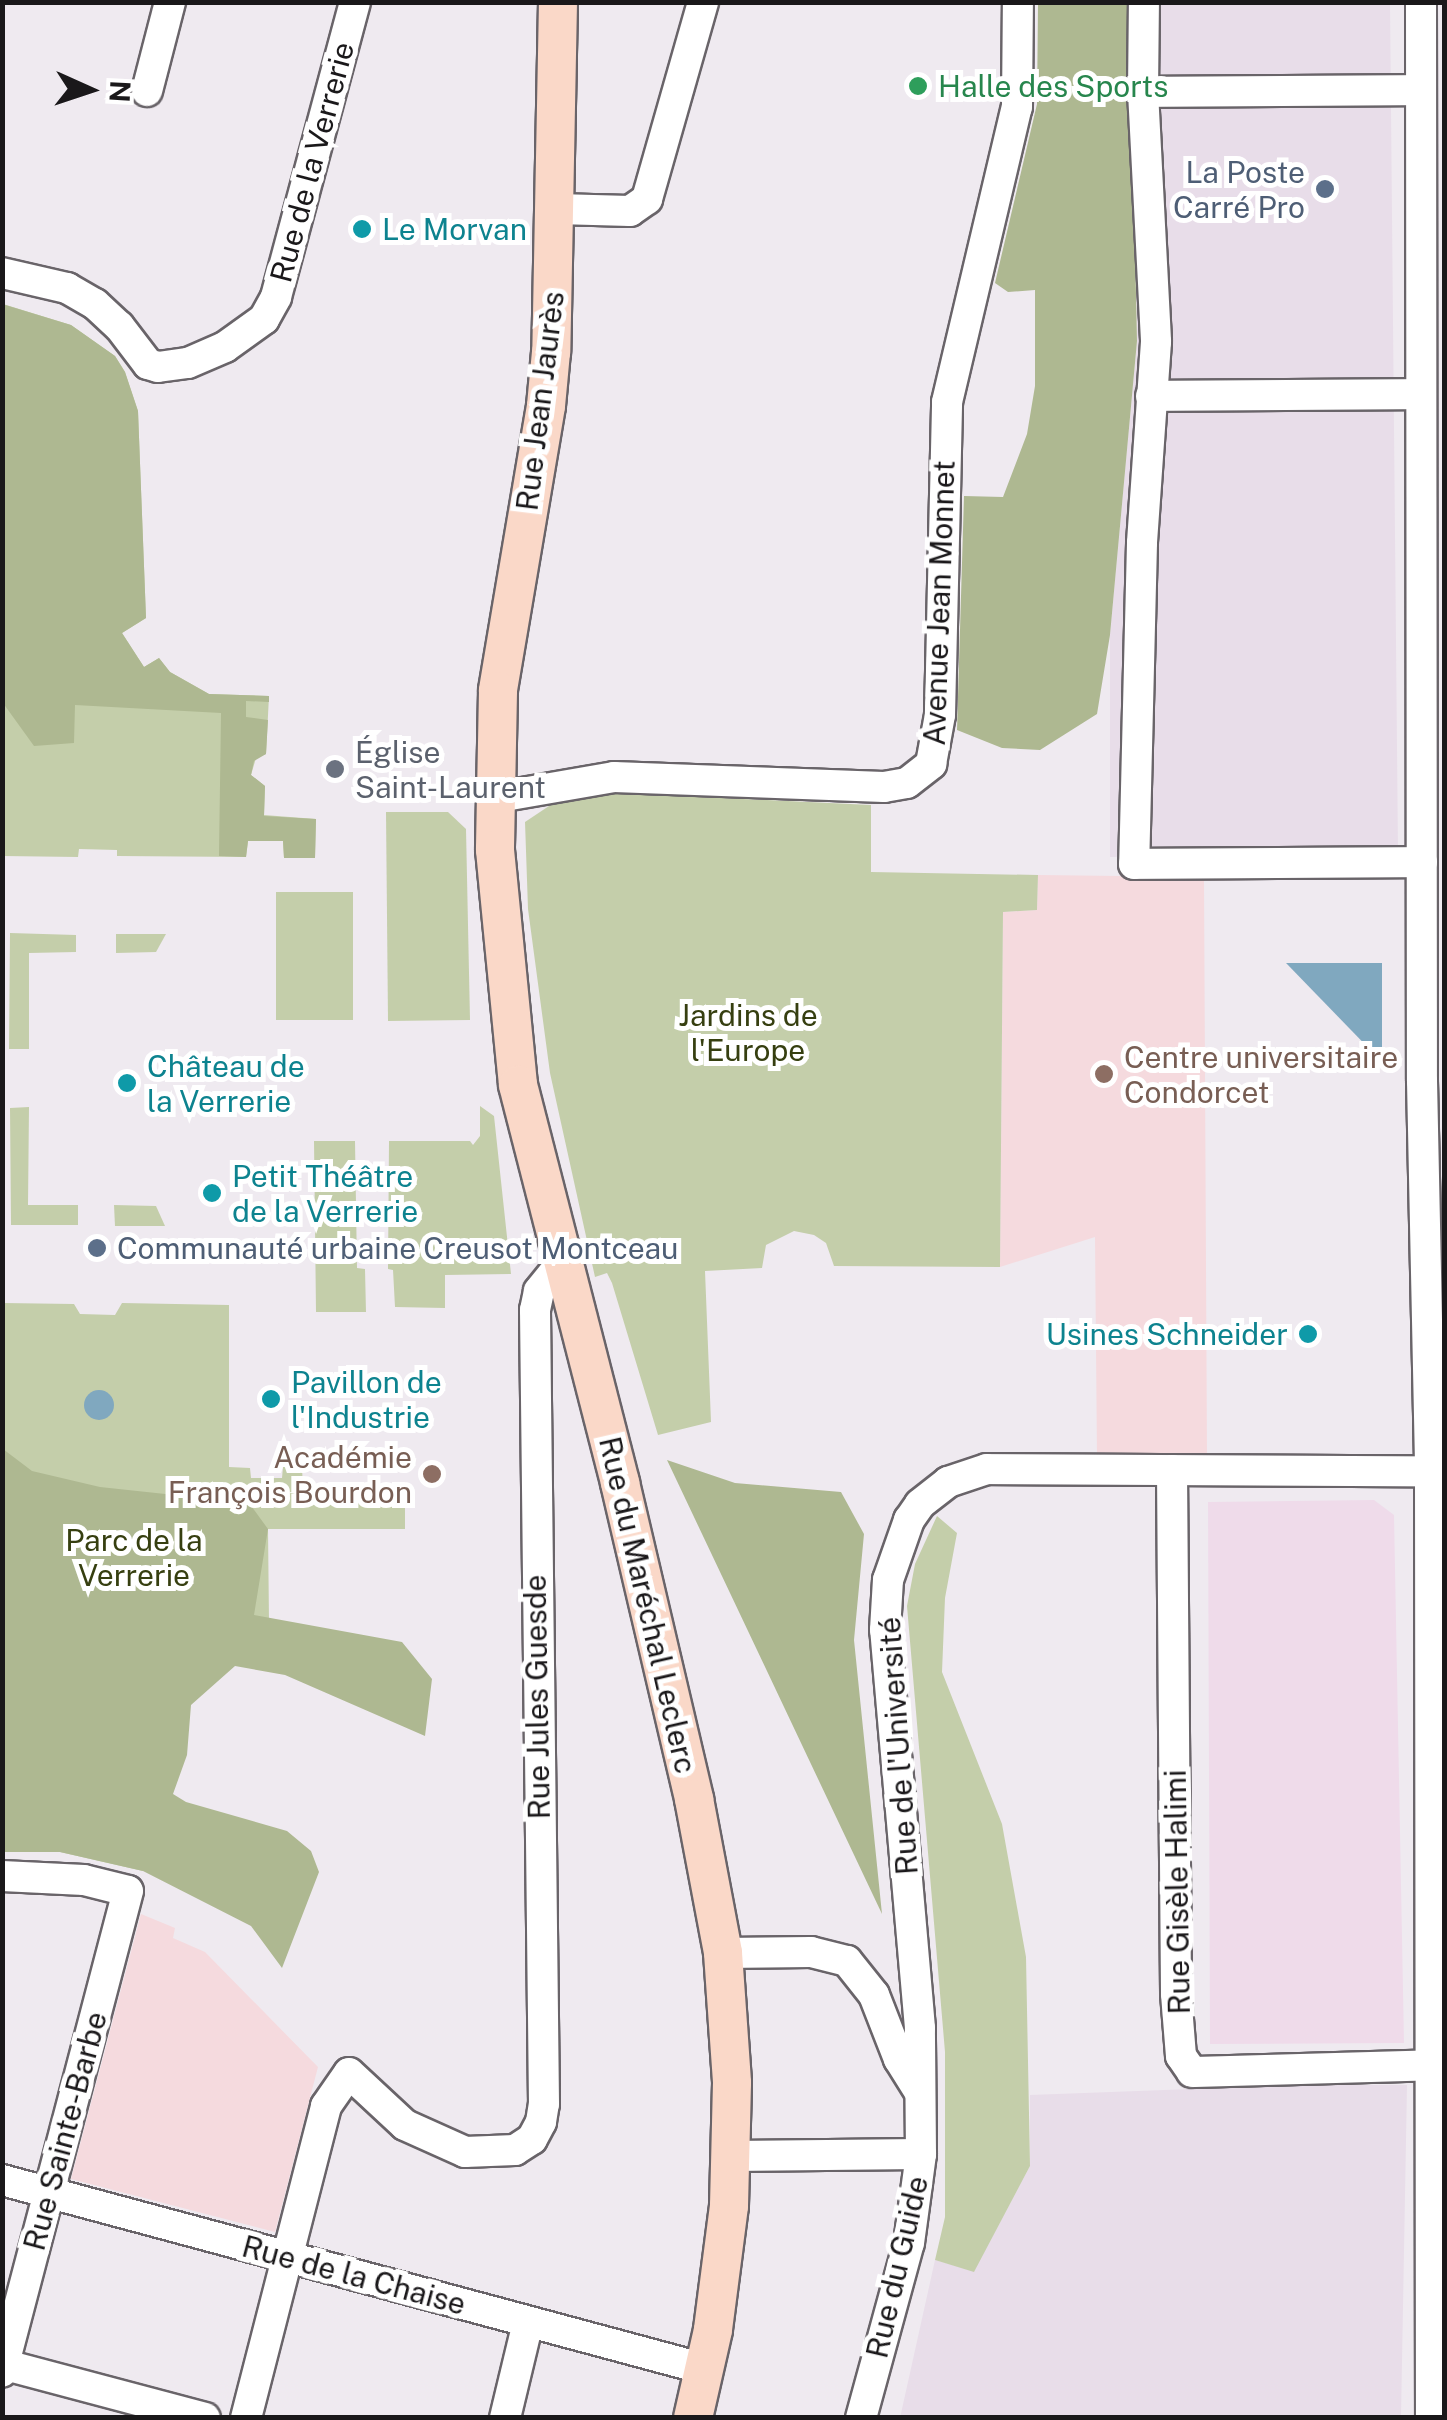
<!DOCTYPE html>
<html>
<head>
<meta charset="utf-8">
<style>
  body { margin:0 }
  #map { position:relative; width:1447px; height:2420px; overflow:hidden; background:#efeaf0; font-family:"Public Sans",sans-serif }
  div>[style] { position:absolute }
  .commercial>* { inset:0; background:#efdbea }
  .built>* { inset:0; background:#e8dde9 }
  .education>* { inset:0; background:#f5dade }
  .green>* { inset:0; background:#c4ceaa; transform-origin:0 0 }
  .forest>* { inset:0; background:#aeb891 }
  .water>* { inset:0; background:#80a8bf }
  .round { border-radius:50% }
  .roads { filter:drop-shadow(2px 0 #696469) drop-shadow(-2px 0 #696469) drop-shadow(0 2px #696469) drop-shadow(0 -2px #696469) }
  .minor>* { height:30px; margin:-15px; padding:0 15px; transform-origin:15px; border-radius:15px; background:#fff }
  .major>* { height:38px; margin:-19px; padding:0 19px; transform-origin:19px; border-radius:19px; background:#fad8c8 }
  .dots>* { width:28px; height:28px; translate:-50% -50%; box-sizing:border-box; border:5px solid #fff; border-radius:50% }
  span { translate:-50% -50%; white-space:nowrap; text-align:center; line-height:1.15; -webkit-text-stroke:10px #fff; paint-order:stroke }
  .leisure-label { font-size:30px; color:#27864d }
  .left { translate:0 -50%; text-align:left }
  .street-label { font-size:30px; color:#1a181a }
  .service-label { font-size:30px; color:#4e5e75 }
  .right { translate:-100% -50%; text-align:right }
  .culture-label { font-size:30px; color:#0d838f }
  .worship-label { font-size:30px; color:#5b616d }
  .park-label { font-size:30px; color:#363f10 }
  .education-label { font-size:30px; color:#785e54 }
  .frame { position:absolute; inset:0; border:5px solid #1a181a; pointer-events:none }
  .north { position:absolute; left:40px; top:40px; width:100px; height:100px; -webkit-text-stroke:8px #fff; paint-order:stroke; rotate:93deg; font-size:28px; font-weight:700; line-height:40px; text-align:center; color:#1a181a }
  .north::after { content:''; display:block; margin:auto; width:35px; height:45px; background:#1a181a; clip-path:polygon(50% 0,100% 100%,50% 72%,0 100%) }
</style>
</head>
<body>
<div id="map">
  <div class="commercial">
    <div style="clip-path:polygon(1374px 1500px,1394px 1515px,1404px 2043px,1210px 2044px,1208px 1502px)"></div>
  </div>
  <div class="built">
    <div style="clip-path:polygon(1130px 3px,1390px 3px,1398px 853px,1110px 857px,1110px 635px,1137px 341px)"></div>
    <div style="clip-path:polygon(1299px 2085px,1407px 2085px,1401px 2417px,900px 2418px,935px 2260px,974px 2271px,1030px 2166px,1030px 2095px)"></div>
  </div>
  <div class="education">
    <div style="clip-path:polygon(1038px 875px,1204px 877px,1207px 1458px,1097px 1458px,1095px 1237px,1000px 1267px,1003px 912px,1037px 910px)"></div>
    <div style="clip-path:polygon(141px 1914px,175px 1928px,173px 1938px,205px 1952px,318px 2067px,275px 2232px,71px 2179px)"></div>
  </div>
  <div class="green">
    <div style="clip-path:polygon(3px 304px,71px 325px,115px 356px,125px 372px,138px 411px,146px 618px,122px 633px,144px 667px,159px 658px,170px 672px,209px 694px,269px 696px,266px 754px,256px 758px,251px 775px,265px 786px,264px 815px,316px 819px,315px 858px,284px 858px,283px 841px,248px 841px,246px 857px,117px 856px,117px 850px,79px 849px,78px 857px,3px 856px)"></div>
    <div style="clip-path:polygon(599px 792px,871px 805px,871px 872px,1038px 875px,1037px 910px,1003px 912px,1000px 1267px,834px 1266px,826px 1243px,814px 1235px,794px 1231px,766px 1245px,762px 1268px,705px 1271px,711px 1422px,658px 1435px,612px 1283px,607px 1273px,595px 1277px,550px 1073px,528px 909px,525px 822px,555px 802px)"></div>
    <div style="clip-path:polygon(386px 812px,448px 812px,466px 829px,470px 1020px,388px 1021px)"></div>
    <div style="left:276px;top:892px;width:77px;height:128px"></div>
    <div style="clip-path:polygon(10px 933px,76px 935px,76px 952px,29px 953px,29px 1049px,9px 1049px)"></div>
    <div style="clip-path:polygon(116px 934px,166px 934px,156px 952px,116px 953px)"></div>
    <div style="clip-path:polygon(480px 1106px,494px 1116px,511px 1274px,445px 1275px,445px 1308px,395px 1307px,393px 1270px,388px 1269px,389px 1141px,470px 1141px,473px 1145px,480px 1136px)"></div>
    <div style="clip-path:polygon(29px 1107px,28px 1205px,78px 1205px,78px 1225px,11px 1225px,10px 1108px)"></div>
    <div style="clip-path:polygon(314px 1141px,355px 1141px,357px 1268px,365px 1269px,366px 1312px,316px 1312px)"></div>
    <div style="clip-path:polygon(114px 1205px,156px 1206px,165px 1226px,115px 1226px)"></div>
    <div style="clip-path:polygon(3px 1303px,74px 1304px,80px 1314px,115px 1315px,122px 1303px,229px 1305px,229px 1467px,250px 1468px,251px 1478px,282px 1478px,283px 1467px,302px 1467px,303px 1489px,405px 1489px,405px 1529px,268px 1529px,269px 1622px,194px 1677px,143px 1871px,60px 1852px,3px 1852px)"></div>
    <div style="clip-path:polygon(937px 1516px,957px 1533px,945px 1598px,942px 1672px,1002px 1824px,1026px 1957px,1030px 2166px,974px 2272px,935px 2260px,945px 2217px,945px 2052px,907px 1606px,915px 1564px)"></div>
  </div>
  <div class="forest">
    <div style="clip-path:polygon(1038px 3px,1130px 3px,1137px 341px,1110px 635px,1097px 714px,1040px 750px,1002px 748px,957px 730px,964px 496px,1003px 497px,1027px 434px,1035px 386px,1035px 290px,1008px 292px,995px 283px,1037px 104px)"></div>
    <div style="clip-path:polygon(2px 304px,71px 325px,115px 356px,125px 372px,138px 411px,146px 618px,122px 633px,144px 667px,159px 658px,170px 672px,209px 694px,269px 696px,269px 702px,246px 701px,246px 717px,268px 720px,266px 754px,254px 761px,251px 775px,265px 786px,264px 816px,316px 819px,315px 858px,284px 858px,283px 841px,248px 841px,246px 857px,219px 856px,221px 713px,75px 705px,74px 743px,34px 746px,3px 703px)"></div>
    <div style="clip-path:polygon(3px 1449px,32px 1471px,100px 1487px,249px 1503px,268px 1529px,254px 1615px,402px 1642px,432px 1679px,425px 1736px,285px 1675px,235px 1666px,191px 1705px,187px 1755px,173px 1794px,186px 1802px,287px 1831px,311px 1851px,319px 1872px,282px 1968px,251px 1926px,143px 1871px,60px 1852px,3px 1852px)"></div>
    <div style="clip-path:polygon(667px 1460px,735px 1483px,841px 1492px,864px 1534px,854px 1640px,882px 1914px)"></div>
  </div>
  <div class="water">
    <div style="clip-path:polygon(1286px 963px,1382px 963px,1382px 1062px)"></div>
    <div class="round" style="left:84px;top:1390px;width:30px;height:30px"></div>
  </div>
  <div class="roads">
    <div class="minor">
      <div style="left:1421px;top:2px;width:1079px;rotate:89.95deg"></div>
      <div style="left:1422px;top:1081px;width:390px;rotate:88.8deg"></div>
      <div style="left:1430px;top:1471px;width:947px;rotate:89.94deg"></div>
      <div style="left:1421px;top:90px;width:278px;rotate:179.6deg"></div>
      <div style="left:1143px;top:92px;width:250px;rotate:87deg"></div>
      <div style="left:1156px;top:342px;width:201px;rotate:94deg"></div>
      <div style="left:1142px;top:543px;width:321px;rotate:91.4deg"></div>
      <div style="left:1134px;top:864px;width:288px;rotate:-0.4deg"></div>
      <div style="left:147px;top:91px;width:92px;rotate:-75.5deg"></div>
      <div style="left:1143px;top:92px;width:90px;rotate:-89.4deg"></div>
      <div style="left:557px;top:209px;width:73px;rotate:1.6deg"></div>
      <div style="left:630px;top:211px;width:21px;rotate:-35deg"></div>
      <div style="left:647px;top:199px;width:205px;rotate:-74.1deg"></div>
      <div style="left:2px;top:273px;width:67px;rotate:13deg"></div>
      <div style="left:67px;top:288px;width:32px;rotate:30deg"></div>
      <div style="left:95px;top:304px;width:33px;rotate:43deg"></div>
      <div style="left:119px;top:326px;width:48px;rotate:52.7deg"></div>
      <div style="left:148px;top:364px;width:10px;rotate:17deg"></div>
      <div style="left:158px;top:367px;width:30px;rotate:-8deg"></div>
      <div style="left:188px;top:363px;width:40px;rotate:-23.4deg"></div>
      <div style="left:225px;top:347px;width:48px;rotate:-35.7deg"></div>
      <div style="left:264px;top:319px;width:25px;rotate:-61deg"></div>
      <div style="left:276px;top:297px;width:305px;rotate:-75deg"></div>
      <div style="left:1151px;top:396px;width:270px;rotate:-0.4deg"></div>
      <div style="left:493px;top:798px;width:123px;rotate:-9.8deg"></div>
      <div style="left:614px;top:777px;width:270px;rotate:2.1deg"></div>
      <div style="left:884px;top:787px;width:23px;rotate:-10deg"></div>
      <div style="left:907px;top:783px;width:31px;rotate:-38deg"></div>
      <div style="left:931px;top:764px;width:50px;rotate:-79.6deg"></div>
      <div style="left:940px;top:715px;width:313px;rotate:-88.7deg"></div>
      <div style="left:947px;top:402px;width:303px;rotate:-76.7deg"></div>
      <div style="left:1017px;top:107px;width:105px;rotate:-89.5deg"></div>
      <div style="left:1172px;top:1470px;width:524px;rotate:89.56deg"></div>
      <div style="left:1176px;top:1994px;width:62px;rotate:85.4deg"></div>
      <div style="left:1181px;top:2056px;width:19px;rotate:55deg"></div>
      <div style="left:1192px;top:2072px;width:252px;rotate:-1.6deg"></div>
      <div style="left:2px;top:1876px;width:82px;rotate:2.8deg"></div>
      <div style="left:84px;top:1880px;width:45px;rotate:14deg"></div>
      <div style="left:128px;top:1891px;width:497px;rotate:104.7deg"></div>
      <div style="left:723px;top:1953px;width:88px;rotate:-0.7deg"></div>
      <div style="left:811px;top:1952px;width:37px;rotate:14deg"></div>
      <div style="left:847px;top:1961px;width:43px;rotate:51.5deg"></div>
      <div style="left:874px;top:1995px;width:69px;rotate:68.7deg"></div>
      <div style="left:899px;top:2059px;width:39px;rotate:58deg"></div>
      <div style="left:732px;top:2156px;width:189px;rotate:-0.6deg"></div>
      <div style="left:2px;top:2180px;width:728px;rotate:15.05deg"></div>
      <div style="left:2px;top:2364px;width:210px;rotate:14.9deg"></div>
      <div style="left:246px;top:2418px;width:322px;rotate:-75.6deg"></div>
      <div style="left:326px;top:2106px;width:40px;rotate:-55.1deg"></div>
      <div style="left:349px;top:2073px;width:76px;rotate:42.9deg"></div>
      <div style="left:405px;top:2125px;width:66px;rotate:24.2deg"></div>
      <div style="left:465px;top:2152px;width:50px;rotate:-2.3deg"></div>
      <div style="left:515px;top:2150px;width:20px;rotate:-33deg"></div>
      <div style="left:532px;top:2139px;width:19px;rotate:-62deg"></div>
      <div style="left:541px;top:2122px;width:18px;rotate:-81deg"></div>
      <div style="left:544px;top:2104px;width:794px;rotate:-90.65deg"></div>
      <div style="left:535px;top:1310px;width:19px;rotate:-78deg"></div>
      <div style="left:539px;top:1291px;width:38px;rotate:-51deg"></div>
      <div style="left:505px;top:2418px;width:99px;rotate:-76.5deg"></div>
      <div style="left:861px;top:2418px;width:181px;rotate:-74.7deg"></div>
      <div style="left:909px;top:2243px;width:90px;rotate:-82.3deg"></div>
      <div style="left:921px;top:2154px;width:126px;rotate:-90.5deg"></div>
      <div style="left:920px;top:2028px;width:400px;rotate:-95deg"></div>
      <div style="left:885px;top:1630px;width:50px;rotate:-86.6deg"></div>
      <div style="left:888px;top:1580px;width:64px;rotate:-70.7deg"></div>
      <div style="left:909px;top:1520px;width:19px;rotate:-55deg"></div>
      <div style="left:920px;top:1504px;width:36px;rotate:-38deg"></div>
      <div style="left:948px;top:1482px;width:41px;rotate:-18.4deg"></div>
      <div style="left:987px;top:1469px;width:443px;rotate:0.3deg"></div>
    </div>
    <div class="major">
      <div style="left:558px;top:2px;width:350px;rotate:91.1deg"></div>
      <div style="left:551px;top:352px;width:54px;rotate:95.3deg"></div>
      <div style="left:546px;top:406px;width:289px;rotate:99.6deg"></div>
      <div style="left:498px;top:691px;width:159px;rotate:91.1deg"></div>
      <div style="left:495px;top:850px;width:236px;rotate:84.4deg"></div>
      <div style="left:518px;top:1085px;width:411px;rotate:75.6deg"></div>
      <div style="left:620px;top:1483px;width:325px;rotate:76.8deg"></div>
      <div style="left:694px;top:1799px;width:157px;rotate:79.3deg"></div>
      <div style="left:723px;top:1953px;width:130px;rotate:86deg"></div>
      <div style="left:732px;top:2083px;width:123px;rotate:91.4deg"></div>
      <div style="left:729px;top:2206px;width:125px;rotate:97.4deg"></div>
      <div style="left:713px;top:2330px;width:90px;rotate:102.8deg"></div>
    </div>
  </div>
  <div class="dots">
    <div style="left:918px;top:86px;background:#2e9e5b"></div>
    <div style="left:1325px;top:189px;background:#5c6f8a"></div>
    <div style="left:362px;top:229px;background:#0f9aa8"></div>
    <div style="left:335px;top:769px;background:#6b7280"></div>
    <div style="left:1104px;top:1074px;background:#8d6e63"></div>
    <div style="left:127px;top:1083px;background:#0f9aa8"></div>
    <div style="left:212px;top:1193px;background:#0f9aa8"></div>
    <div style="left:97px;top:1248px;background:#5c6f8a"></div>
    <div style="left:1308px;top:1334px;background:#0f9aa8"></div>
    <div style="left:271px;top:1399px;background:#0f9aa8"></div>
    <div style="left:432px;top:1474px;background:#8d6e63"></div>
  </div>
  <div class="leisure-label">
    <span class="left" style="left:938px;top:86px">Halle des Sports</span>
  </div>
  <div class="street-label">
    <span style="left:312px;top:162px;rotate:-75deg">Rue de la Verrerie</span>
    <span style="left:540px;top:401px;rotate:-83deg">Rue Jean Jaurès</span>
    <span style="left:939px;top:603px;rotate:-88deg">Avenue Jean Monnet</span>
    <span style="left:648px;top:1605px;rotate:77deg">Rue du Maréchal Leclerc</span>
    <span style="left:537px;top:1697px;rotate:-91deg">Rue Jules Guesde</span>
    <span style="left:898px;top:1746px;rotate:-94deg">Rue de l'Université</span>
    <span style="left:1177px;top:1892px;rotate:-91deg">Rue Gisèle Halimi</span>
    <span style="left:65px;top:2131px;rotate:-75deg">Rue Sainte-Barbe</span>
    <span style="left:897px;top:2267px;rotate:-77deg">Rue du Guide</span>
    <span style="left:354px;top:2275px;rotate:15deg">Rue de la Chaise</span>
  </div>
  <div class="service-label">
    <span class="right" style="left:1305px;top:189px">La Poste<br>Carré Pro</span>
    <span class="left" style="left:117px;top:1248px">Communauté urbaine Creusot Montceau</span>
  </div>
  <div class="culture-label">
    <span class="left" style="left:382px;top:229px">Le Morvan</span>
    <span class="left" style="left:147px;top:1083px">Château de<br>la Verrerie</span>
    <span class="left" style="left:232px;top:1193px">Petit Théâtre<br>de la Verrerie</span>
    <span class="right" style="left:1288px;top:1334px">Usines Schneider</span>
    <span class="left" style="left:291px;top:1399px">Pavillon de<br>l'Industrie</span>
  </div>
  <div class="worship-label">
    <span class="left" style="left:355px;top:769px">Église<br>Saint-Laurent</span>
  </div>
  <div class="park-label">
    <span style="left:748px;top:1032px">Jardins de<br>l'Europe</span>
    <span style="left:134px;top:1557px">Parc de la<br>Verrerie</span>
  </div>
  <div class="education-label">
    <span class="left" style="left:1124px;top:1074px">Centre universitaire<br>Condorcet</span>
    <span class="right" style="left:412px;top:1474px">Académie<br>François Bourdon</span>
  </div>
  <div class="frame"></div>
  <div class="north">N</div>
</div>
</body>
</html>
